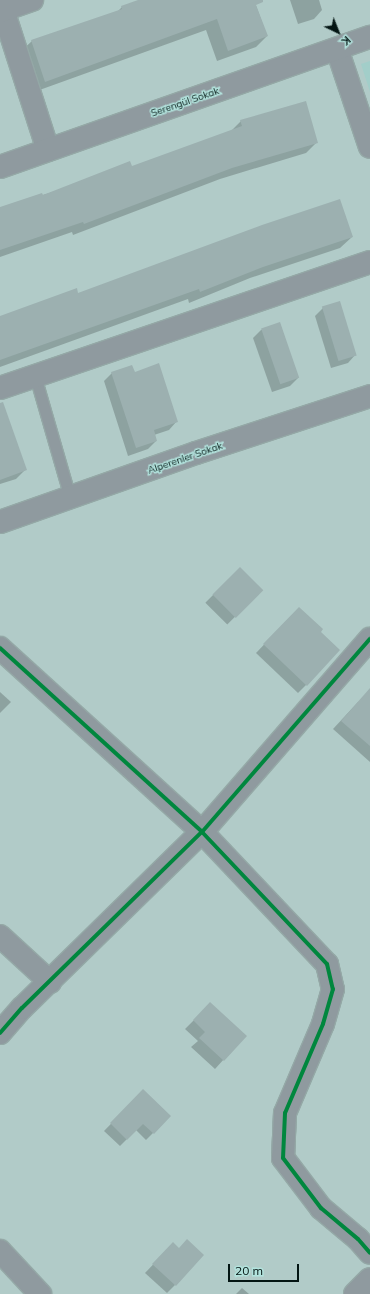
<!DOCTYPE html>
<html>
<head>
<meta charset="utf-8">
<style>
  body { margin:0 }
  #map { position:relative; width:370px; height:1294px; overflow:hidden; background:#b1cbc8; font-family:Mulish,sans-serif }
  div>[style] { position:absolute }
  .built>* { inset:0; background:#a2cec9 }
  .shadow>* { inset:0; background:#0003; transform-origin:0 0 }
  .building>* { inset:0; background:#9cb0b0; transform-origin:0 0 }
  .roads { filter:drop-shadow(1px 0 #94a8a6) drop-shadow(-1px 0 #94a8a6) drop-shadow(0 1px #94a8a6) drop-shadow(0 -1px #94a8a6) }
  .service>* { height:11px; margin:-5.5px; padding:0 5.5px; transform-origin:5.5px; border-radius:5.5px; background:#8f9a9f }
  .minor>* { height:22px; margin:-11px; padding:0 11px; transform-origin:11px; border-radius:11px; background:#8f9a9f }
  .cycleway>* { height:4px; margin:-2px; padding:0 2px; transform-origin:2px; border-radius:2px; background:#00873e }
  span { translate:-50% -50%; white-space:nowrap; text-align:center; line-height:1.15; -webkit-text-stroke:3px #b2e3dd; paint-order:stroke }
  .street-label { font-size:10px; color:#031513 }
  .north { position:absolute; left:318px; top:12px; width:40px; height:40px; -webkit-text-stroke:3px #b2e3dd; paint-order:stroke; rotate:137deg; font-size:11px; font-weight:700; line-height:16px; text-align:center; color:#031513 }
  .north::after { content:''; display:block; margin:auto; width:14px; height:18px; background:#031513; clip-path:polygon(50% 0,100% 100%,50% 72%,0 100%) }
  .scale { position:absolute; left:228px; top:1264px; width:71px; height:18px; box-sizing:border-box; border:2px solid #031513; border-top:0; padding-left:5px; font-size:12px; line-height:14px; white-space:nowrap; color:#031513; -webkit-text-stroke:3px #b2e3dd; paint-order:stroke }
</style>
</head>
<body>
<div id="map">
  <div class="built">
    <div style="clip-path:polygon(370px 61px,370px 92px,361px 64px)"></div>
  </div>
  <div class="shadow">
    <div style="clip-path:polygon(141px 0,254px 0,267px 36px,256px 47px,217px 61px,206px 30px,34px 92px,20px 52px,32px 41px,117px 12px,122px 7px)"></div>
    <div style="clip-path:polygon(290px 0,319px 0,322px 10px,314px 19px,298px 24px)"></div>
    <div style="clip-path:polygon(241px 121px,317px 142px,306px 153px,220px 179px,73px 235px,72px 232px,0 257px,0 208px,132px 168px,231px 131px)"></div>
    <div style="clip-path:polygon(352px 237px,340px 248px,250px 278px,189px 303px,188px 299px,0 367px,0 319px,78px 294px)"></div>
    <div style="clip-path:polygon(323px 308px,356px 354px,348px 363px,331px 368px,315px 316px)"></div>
    <div style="clip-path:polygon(280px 324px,298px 378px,290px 386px,272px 392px,253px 338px,261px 330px)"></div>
    <div style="clip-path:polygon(112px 373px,134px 373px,177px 421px,169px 430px,154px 435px,156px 441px,148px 449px,128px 456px,104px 381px)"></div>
    <div style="clip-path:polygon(0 421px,25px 470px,16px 479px,0 484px)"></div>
    <div style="left:240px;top:568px;width:31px;height:49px;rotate:45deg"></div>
    <div style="clip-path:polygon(299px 608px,306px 685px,298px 693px,256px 653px)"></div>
    <div style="clip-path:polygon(0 692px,11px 702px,0 713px)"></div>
    <div style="clip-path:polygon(370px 697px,370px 762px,333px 729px,358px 702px)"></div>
    <div style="clip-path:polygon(202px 1012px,245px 1036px,215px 1069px,191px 1047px,198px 1041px,185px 1029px)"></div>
    <div style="clip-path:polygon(143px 1091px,170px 1116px,146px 1140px,136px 1130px,120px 1146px,104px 1131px)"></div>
    <div style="clip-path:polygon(165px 1252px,175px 1285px,167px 1293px,145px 1273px)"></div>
    <div style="clip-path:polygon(242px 1288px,249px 1294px,236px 1294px)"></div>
  </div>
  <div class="building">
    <div style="clip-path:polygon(138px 0,263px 0,263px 2px,256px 5px,268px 36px,228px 51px,217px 19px,45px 82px,31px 40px,122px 9px,121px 6px)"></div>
    <div style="clip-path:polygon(306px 101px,318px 143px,232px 168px,84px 224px,83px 222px,0 250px,0 207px,42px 193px,43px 195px,130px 161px,132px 166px,242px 126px,240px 120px)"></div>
    <div style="clip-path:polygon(340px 199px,353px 237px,263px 267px,200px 292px,199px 289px,0 360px,0 316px,77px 288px,78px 293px,262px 225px)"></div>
    <div style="left:340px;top:301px;width:57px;height:19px;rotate:73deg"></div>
    <div style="left:280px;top:322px;width:59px;height:20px;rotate:71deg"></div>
    <div style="clip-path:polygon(159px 363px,178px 422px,154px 430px,157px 441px,136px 448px,111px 372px,132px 365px,135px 372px)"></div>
    <div style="clip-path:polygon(3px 402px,27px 470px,0 480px,0 403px)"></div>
    <div style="left:240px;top:567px;width:33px;height:39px;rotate:45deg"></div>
    <div style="clip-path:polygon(299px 607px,323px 629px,321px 632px,340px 650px,307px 686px,263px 644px)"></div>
    <div style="clip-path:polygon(370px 688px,370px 746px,341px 721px)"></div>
    <div style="clip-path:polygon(210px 1002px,247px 1036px,224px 1061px,199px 1038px,205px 1032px,193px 1020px)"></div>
    <div style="clip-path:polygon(143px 1089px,171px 1116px,154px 1134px,143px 1124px,127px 1140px,110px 1123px)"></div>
    <div style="clip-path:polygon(187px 1239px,204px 1255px,176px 1286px,152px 1264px,173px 1242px,179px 1248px)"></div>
  </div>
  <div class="roads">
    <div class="service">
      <div style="left:35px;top:376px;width:126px;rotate:73.9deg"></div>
    </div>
    <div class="minor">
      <div style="left:3px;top:10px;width:147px;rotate:72.2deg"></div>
      <div style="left:0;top:11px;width:34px;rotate:-19deg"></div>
      <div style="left:337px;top:49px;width:103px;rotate:71.4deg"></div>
      <div style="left:0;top:167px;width:392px;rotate:-19.4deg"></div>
      <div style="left:0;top:388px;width:391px;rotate:-18.8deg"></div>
      <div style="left:0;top:522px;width:208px;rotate:-19.4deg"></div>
      <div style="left:196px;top:453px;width:183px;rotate:-18.1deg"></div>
      <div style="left:0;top:648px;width:273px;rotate:42.3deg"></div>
      <div style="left:202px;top:832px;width:182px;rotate:46.6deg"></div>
      <div style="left:327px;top:964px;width:26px;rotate:77deg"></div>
      <div style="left:333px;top:989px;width:36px;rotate:106deg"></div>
      <div style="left:323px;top:1024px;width:97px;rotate:113.1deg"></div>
      <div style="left:285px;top:1113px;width:45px;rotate:92.5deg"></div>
      <div style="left:283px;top:1158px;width:63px;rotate:52.8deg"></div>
      <div style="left:321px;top:1208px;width:48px;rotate:40deg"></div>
      <div style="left:358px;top:1239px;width:18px;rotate:49deg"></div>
      <div style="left:0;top:936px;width:68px;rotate:42.6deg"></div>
      <div style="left:0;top:1033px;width:33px;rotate:-49deg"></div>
      <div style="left:22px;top:1008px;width:252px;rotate:-44.4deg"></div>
      <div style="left:202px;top:832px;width:256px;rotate:-49deg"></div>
      <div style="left:0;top:1251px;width:59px;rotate:47.1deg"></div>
      <div style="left:355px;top:1294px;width:21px;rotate:-45deg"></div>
    </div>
  </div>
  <div class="cycleway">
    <div style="left:0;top:648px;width:273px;rotate:42.3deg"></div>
    <div style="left:202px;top:832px;width:182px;rotate:46.6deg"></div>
    <div style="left:327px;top:964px;width:26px;rotate:77deg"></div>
    <div style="left:333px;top:989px;width:36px;rotate:106deg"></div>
    <div style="left:323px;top:1024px;width:97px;rotate:113.1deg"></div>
    <div style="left:285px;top:1113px;width:45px;rotate:92.5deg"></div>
    <div style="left:283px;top:1158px;width:63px;rotate:52.8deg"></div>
    <div style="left:321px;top:1208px;width:48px;rotate:40deg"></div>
    <div style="left:358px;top:1239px;width:18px;rotate:49deg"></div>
    <div style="left:0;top:1033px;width:33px;rotate:-49deg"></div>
    <div style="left:22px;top:1008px;width:252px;rotate:-44.4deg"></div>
    <div style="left:202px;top:832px;width:256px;rotate:-49deg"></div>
  </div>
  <div class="street-label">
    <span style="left:185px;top:102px;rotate:-19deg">Serengül Sokak</span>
    <span style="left:185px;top:458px;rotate:-19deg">Alperenler Sokak</span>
  </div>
  <div class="north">K</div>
  <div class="scale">20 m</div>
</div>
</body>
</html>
